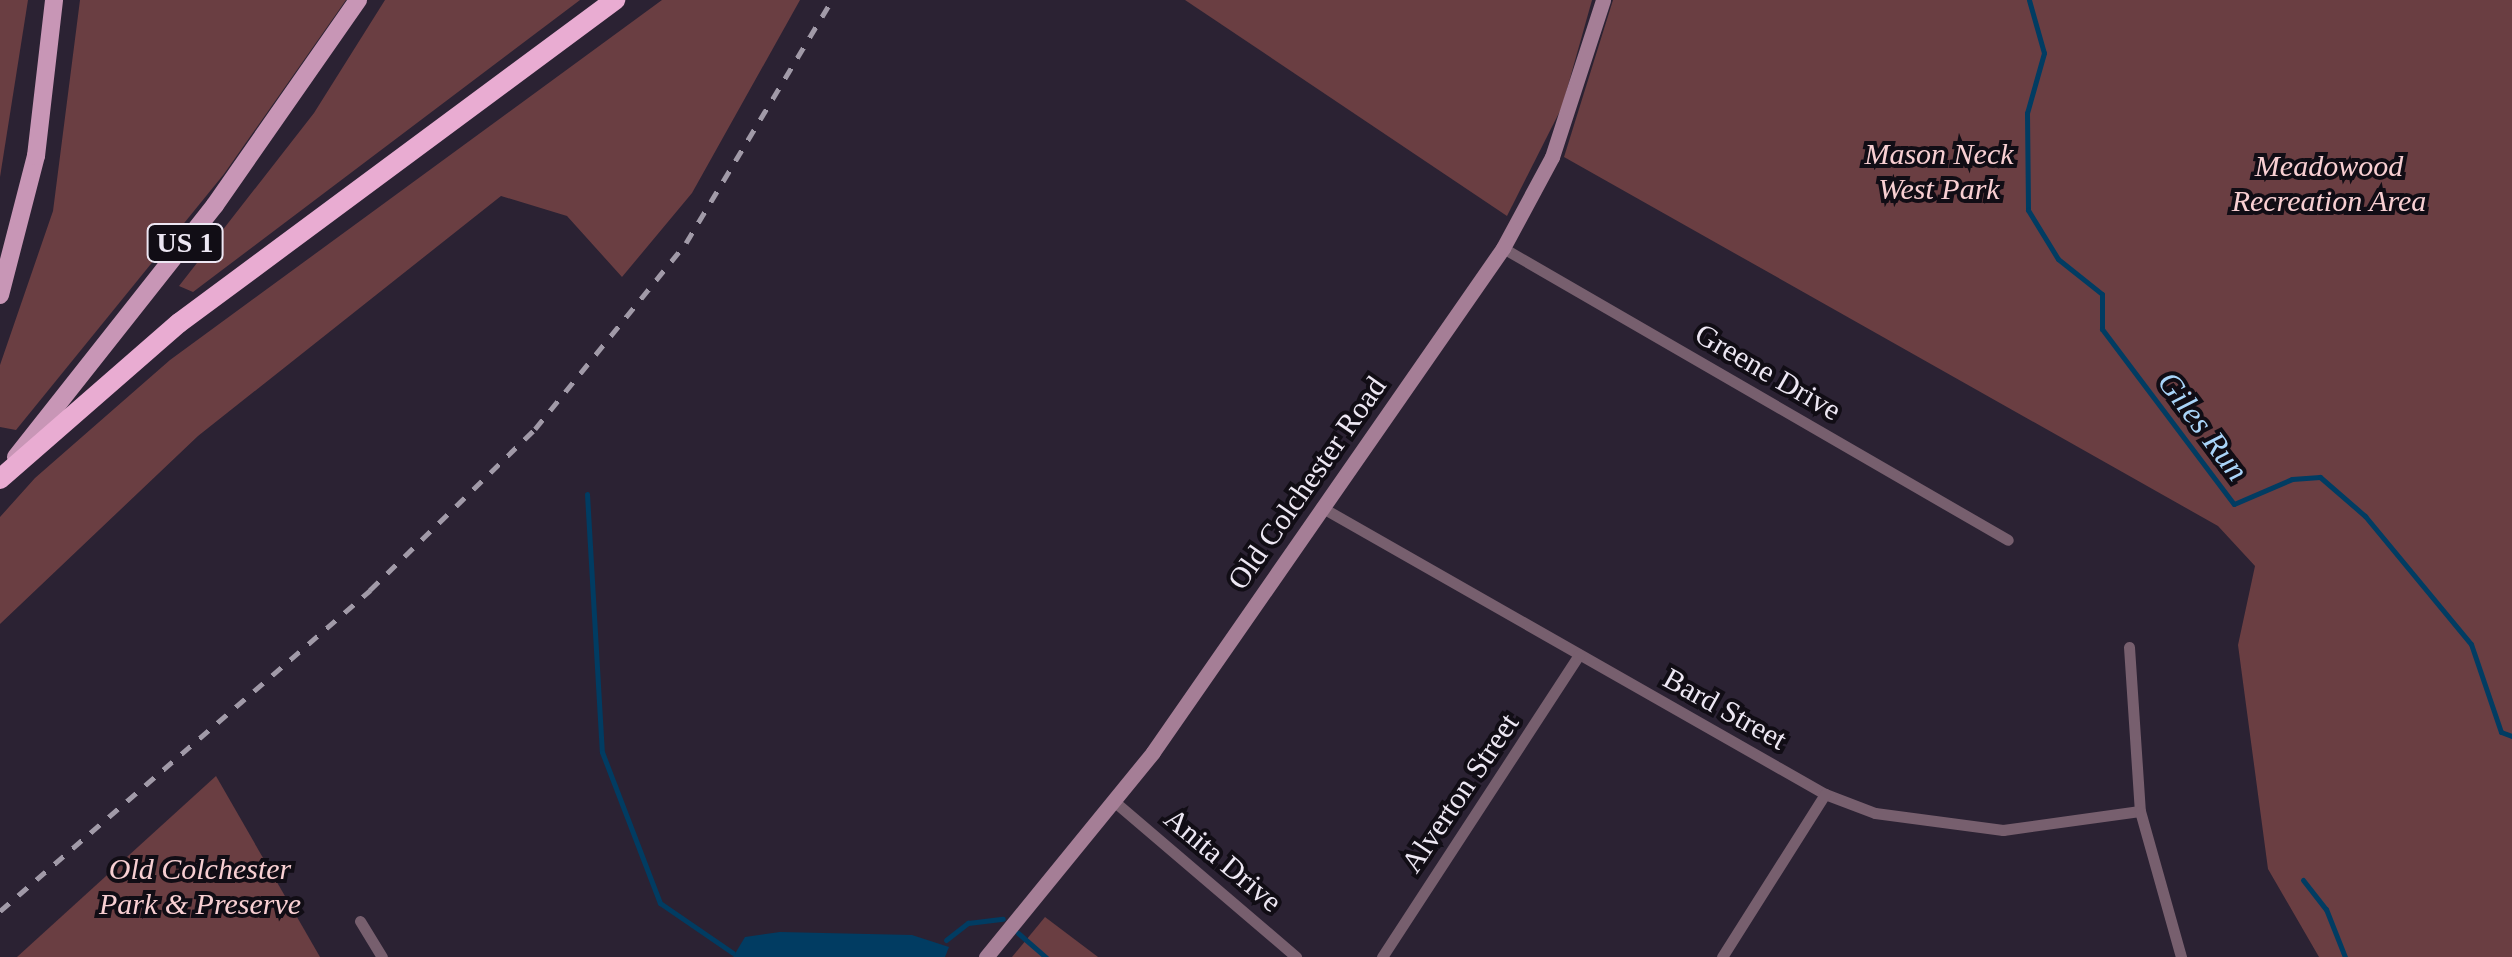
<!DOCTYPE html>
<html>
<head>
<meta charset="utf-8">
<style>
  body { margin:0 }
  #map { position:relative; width:2512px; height:957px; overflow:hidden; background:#2b2233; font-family:"Times New Roman",serif }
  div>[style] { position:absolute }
  .green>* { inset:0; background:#6a3e42 }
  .water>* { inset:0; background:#013c62 }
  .stream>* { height:5px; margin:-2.5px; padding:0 2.5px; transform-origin:2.5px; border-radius:2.5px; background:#013c62 }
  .street>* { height:11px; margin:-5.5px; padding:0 5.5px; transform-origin:5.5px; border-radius:5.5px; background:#775f6e }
  .secondary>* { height:15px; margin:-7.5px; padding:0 7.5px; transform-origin:7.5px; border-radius:7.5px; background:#a57e96 }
  .primary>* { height:18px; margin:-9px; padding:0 9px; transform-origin:9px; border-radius:9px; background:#c896b6 }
  .highway>* { height:20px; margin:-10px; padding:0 10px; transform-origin:10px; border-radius:10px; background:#e9acd2 }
  .rail>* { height:5px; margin-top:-2.5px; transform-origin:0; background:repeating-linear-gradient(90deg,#a19aa8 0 12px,transparent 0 24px) }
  span { translate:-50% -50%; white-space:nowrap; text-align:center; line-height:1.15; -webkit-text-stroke:8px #110d15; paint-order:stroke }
  .shield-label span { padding:2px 8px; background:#110d15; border:2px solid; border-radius:8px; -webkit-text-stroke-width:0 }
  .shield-label { font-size:28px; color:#ede7f3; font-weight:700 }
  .park-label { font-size:30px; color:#f8cfd2; font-style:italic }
  .street-label { font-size:30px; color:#ede7f3 }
  .water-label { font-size:32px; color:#a9d4f9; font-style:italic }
</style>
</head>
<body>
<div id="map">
  <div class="green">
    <div style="clip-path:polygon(0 0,28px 0,0 177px)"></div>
    <div style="clip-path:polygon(80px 0,346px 0,224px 174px,16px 430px,0 427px,0 365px,53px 211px)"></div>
    <div style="clip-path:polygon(385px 0,580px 0,193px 292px,179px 286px,314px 113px)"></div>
    <div style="clip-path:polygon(662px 0,800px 0,692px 193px,622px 277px,567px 216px,501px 196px,198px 436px,0 624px,0 517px,35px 478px,170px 360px)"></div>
    <div style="clip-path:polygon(1185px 0,1592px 0,1562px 107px,1507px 216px)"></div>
    <div style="clip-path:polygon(1613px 0,2512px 0,2512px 957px,2319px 957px,2268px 869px,2238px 645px,2255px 566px,2218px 526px,1564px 157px)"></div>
    <div style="clip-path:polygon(216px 776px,320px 957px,17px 957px)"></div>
    <div style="clip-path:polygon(1045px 917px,1098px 957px,1012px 957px)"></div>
  </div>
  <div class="water">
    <div style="clip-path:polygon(780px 932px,912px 935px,949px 947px,945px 957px,733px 957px,745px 937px)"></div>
  </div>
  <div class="stream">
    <div style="left:2029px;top:0;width:55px;rotate:74.2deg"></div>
    <div style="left:2044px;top:53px;width:62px;rotate:105.8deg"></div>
    <div style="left:2027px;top:113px;width:97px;rotate:89.4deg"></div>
    <div style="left:2028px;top:210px;width:57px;rotate:58.5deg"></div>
    <div style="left:2058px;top:259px;width:56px;rotate:38.5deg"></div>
    <div style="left:2102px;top:294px;width:35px;rotate:90deg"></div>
    <div style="left:2102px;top:329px;width:219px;rotate:53deg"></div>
    <div style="left:2234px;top:504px;width:63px;rotate:-23.3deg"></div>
    <div style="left:2292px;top:479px;width:28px;rotate:-4deg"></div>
    <div style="left:2320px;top:477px;width:60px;rotate:40.9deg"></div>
    <div style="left:2365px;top:516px;width:166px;rotate:50.4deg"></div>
    <div style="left:2471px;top:644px;width:93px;rotate:71.2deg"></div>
    <div style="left:2501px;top:732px;width:12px;rotate:20deg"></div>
    <div style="left:587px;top:494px;width:258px;rotate:86.7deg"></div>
    <div style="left:602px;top:752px;width:162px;rotate:69deg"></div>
    <div style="left:660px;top:903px;width:88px;rotate:34.4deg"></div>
    <div style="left:2303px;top:880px;width:37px;rotate:52deg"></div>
    <div style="left:2326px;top:909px;width:52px;rotate:68.4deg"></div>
    <div style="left:1018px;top:933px;width:37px;rotate:41deg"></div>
    <div style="left:946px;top:940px;width:28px;rotate:-38deg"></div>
    <div style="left:968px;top:923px;width:35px;rotate:-7deg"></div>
  </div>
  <div class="street">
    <div style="left:1503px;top:248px;width:583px;rotate:30.04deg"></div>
    <div style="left:1321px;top:507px;width:580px;rotate:29.66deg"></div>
    <div style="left:1825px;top:794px;width:53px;rotate:20.8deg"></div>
    <div style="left:1875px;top:813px;width:129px;rotate:7.6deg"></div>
    <div style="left:2003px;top:830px;width:138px;rotate:-7.9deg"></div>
    <div style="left:2129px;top:647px;width:164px;rotate:86.2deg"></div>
    <div style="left:2140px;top:811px;width:152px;rotate:74.3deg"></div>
    <div style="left:1116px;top:803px;width:237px;rotate:40.5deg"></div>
    <div style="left:360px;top:921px;width:42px;rotate:58.6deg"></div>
    <div style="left:1382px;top:957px;width:361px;rotate:-56.9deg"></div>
    <div style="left:1722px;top:957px;width:193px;rotate:-57.7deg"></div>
  </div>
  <div class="secondary">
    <div style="left:986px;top:957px;width:264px;rotate:-50.8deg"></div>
    <div style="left:1153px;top:752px;width:614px;rotate:-55.22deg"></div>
    <div style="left:1503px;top:248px;width:103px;rotate:-61.7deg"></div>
    <div style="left:1552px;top:157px;width:165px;rotate:-72deg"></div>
  </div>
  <div class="primary">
    <div style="left:0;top:295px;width:144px;rotate:-75.5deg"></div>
    <div style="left:36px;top:156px;width:157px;rotate:-83.4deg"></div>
    <div style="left:16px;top:457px;width:321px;rotate:-51.7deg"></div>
    <div style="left:215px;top:205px;width:250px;rotate:-55.1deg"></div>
  </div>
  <div class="highway">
    <div style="left:0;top:479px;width:237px;rotate:-41.1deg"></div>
    <div style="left:179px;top:323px;width:543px;rotate:-36.53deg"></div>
  </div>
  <div class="rail">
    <div style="left:0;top:911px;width:490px;rotate:-40.9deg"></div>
    <div style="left:370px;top:590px;width:231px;rotate:-44.3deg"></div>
    <div style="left:535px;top:429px;width:240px;rotate:-50.9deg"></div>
    <div style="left:686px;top:243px;width:283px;rotate:-59deg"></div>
  </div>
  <div class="shield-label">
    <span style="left:185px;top:243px">US 1</span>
  </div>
  <div class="park-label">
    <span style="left:1939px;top:171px">Mason Neck<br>West Park</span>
    <span style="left:2329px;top:183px">Meadowood<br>Recreation Area</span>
    <span style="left:200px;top:886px">Old Colchester<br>Park &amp; Preserve</span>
  </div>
  <div class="street-label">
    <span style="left:1768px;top:372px;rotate:30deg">Greene Drive</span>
    <span style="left:1307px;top:483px;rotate:-55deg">Old Colchester Road</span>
    <span style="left:1725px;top:709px;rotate:29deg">Bard Street</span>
    <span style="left:1460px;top:793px;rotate:-56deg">Alverton Street</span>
    <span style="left:1223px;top:860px;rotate:40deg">Anita Drive</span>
  </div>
  <div class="water-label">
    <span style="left:2203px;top:426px;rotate:53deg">Giles Run</span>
  </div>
</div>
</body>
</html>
